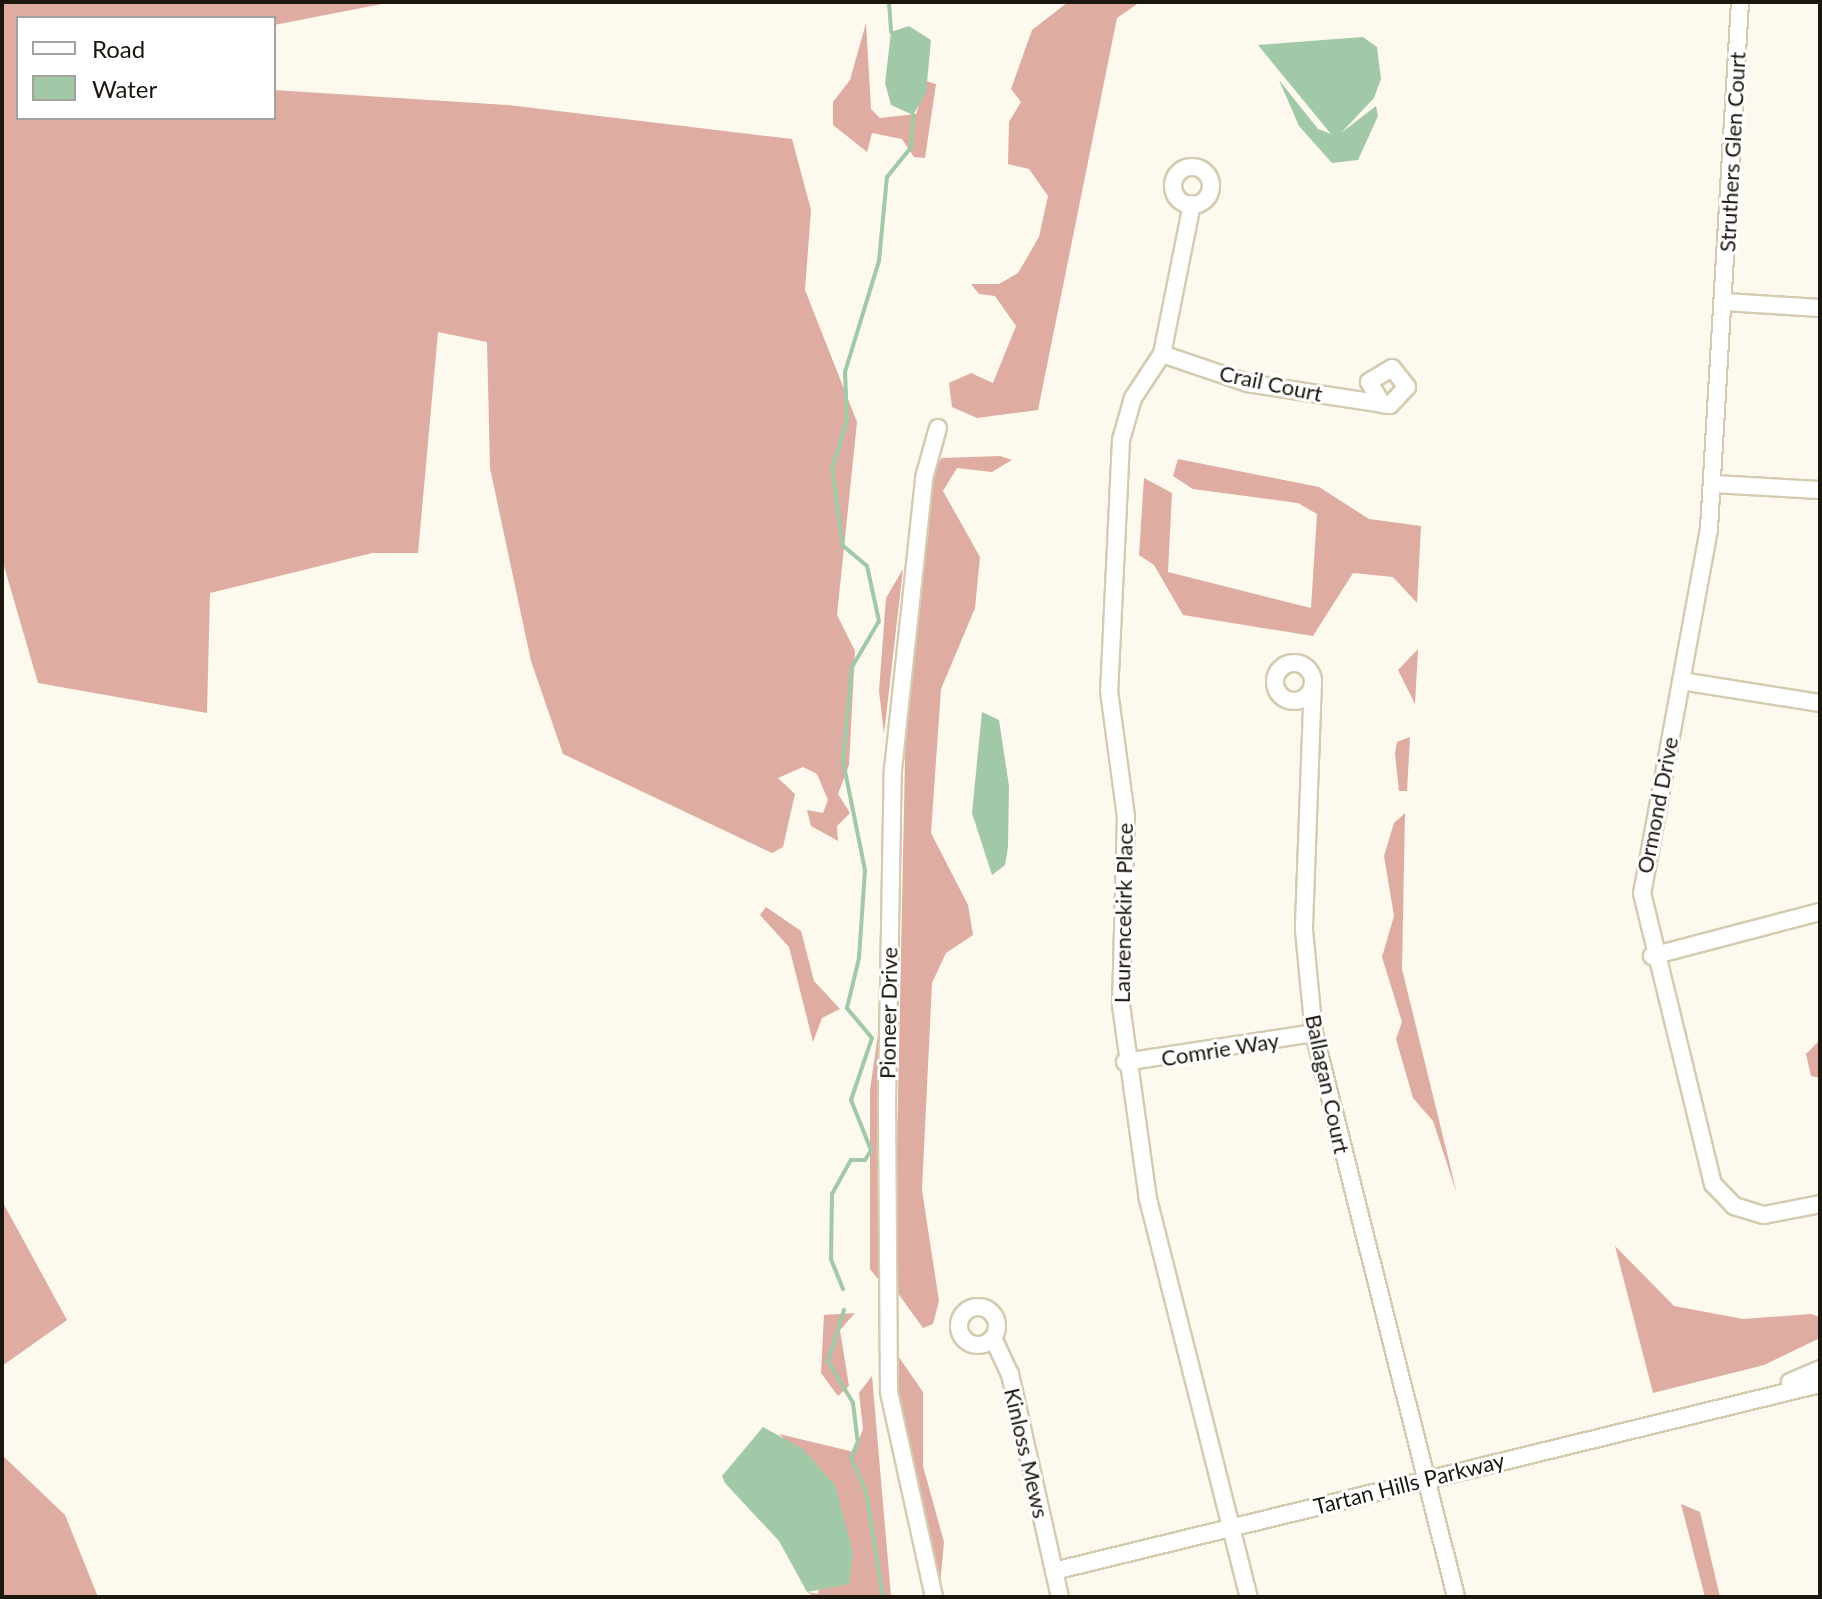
<!DOCTYPE html>
<html>
<head>
<meta charset="utf-8">
<style>
  body { margin:0 }
  #map { position:relative; width:1822px; height:1599px; overflow:hidden; background:#fdf9ee; font-family:Lato,sans-serif }
  div>[style] { position:absolute }
  .forest>* { inset:0; background:#deaca0 }
  .water>* { inset:0; background:#a1c8a7 }
  .stream>* { height:4px; margin:-2px; padding:0 2px; transform-origin:2px; border-radius:2px; background:#a1c8a7 }
  .roads { filter:drop-shadow(2px 0 #d4cbb0) drop-shadow(-2px 0 #d4cbb0) drop-shadow(0 2px #d4cbb0) drop-shadow(0 -2px #d4cbb0) }
  .minor>* { height:16px; margin:-8px; padding:0 8px; transform-origin:8px; border-radius:8px; background:#fff }
  .minor>.ring { margin:-8px; padding:0; box-sizing:content-box; background:none; border:16px solid #fff; border-radius:50% }
  span { translate:-50% -50%; white-space:nowrap; text-align:center; line-height:1.15; -webkit-text-stroke:6px #fff; paint-order:stroke }
  .street-label { font-size:22px; color:#1b170e }
  .frame { position:absolute; inset:0; border:4px solid #1b170e; pointer-events:none }
  .legend { position:absolute; left:16px; top:16px; width:260px; height:104px; box-sizing:border-box; background:#fff; border:2px solid #a4a29f; margin:0; padding:10px 14px; list-style:none; font-size:24px; color:#1b170e }
  .legend li { display:flex; align-items:center; gap:16px; height:40px }
  .legend b { width:40px; border:2px solid #a4a29f }
</style>
</head>
<body>
<div id="map">
  <div class="forest">
    <div style="clip-path:polygon(2px 2px,392px 2px,274px 25px,274px 18px,18px 18px,18px 118px,274px 118px,274px 90px,507px 105px,792px 139px,811px 210px,805px 290px,857px 422px,837px 615px,855px 651px,849px 765px,838px 794px,850px 813px,837px 826px,838px 841px,811px 826px,807px 810px,823px 813px,828px 800px,817px 774px,803px 767px,778px 778px,795px 794px,783px 847px,772px 853px,563px 754px,531px 661px,490px 468px,487px 342px,438px 332px,418px 553px,372px 553px,210px 593px,207px 713px,38px 683px,2px 559px)"></div>
    <div style="clip-path:polygon(1068px 2px,1140px 2px,1117px 18px,1038px 410px,977px 418px,952px 407px,949px 383px,971px 373px,993px 383px,1016px 326px,995px 296px,979px 294px,971px 284px,999px 284px,1018px 273px,1039px 237px,1048px 196px,1029px 169px,1008px 164px,1009px 122px,1021px 102px,1011px 89px,1032px 30px)"></div>
    <div style="clip-path:polygon(866px 23px,871px 109px,880px 118px,916px 114px,926px 81px,936px 84px,925px 158px,914px 157px,902px 139px,872px 133px,867px 152px,833px 125px,833px 102px,850px 80px)"></div>
    <div style="clip-path:polygon(1000px 456px,1012px 460px,992px 472px,957px 468px,943px 491px,980px 557px,975px 608px,941px 689px,931px 833px,968px 905px,973px 935px,946px 953px,932px 983px,922px 1190px,939px 1301px,933px 1324px,923px 1328px,897px 1292px,895px 1245px,906px 711px,933px 469px,942px 458px)"></div>
    <div style="clip-path:polygon(1178px 459px,1319px 487px,1369px 519px,1421px 526px,1417px 603px,1393px 577px,1353px 573px,1313px 636px,1183px 615px,1154px 565px,1139px 555px,1144px 478px,1172px 493px,1168px 572px,1311px 608px,1317px 514px,1298px 503px,1193px 489px,1173px 476px)"></div>
    <div style="clip-path:polygon(903px 569px,884px 734px,879px 691px,886px 598px)"></div>
    <div style="clip-path:polygon(1418px 649px,1415px 704px,1398px 670px)"></div>
    <div style="clip-path:polygon(1410px 737px,1407px 791px,1399px 791px,1395px 753px,1397px 742px)"></div>
    <div style="clip-path:polygon(1405px 813px,1402px 969px,1457px 1194px,1433px 1121px,1413px 1098px,1396px 1039px,1402px 1022px,1382px 957px,1394px 916px,1384px 856px,1394px 823px)"></div>
    <div style="clip-path:polygon(766px 907px,801px 931px,814px 981px,840px 1009px,822px 1018px,813px 1042px,789px 947px,760px 915px)"></div>
    <div style="clip-path:polygon(878px 1034px,878px 1279px,870px 1269px,870px 1090px)"></div>
    <div style="clip-path:polygon(1820px 1040px,1820px 1078px,1811px 1076px,1806px 1054px)"></div>
    <div style="clip-path:polygon(2px 1201px,67px 1320px,2px 1366px)"></div>
    <div style="clip-path:polygon(1615px 1246px,1674px 1306px,1743px 1319px,1811px 1314px,1820px 1317px,1820px 1338px,1764px 1365px,1653px 1393px)"></div>
    <div style="clip-path:polygon(855px 1313px,840px 1330px,849px 1386px,838px 1396px,821px 1373px,824px 1315px)"></div>
    <div style="clip-path:polygon(896px 1353px,923px 1392px,923px 1466px,944px 1542px,939px 1596px,895px 1383px)"></div>
    <div style="clip-path:polygon(872px 1376px,891px 1596px,815px 1597px,807px 1592px,818px 1594px,835px 1485px,779px 1434px,854px 1452px,863px 1429px,859px 1393px)"></div>
    <div style="clip-path:polygon(2px 1455px,65px 1515px,98px 1597px,2px 1597px)"></div>
    <div style="clip-path:polygon(1681px 1504px,1700px 1512px,1720px 1597px,1705px 1597px)"></div>
  </div>
  <div class="water">
    <div style="clip-path:polygon(909px 26px,931px 40px,926px 93px,913px 115px,891px 105px,885px 83px,891px 32px)"></div>
    <div style="clip-path:polygon(1363px 37px,1377px 47px,1381px 79px,1374px 98px,1341px 133px,1376px 106px,1378px 116px,1358px 160px,1332px 163px,1299px 126px,1279px 80px,1318px 129px,1331px 134px,1258px 45px)"></div>
    <div style="clip-path:polygon(982px 712px,999px 720px,1009px 786px,1008px 847px,1005px 865px,992px 875px,972px 813px)"></div>
    <div style="clip-path:polygon(763px 1427px,803px 1449px,835px 1485px,853px 1552px,849px 1584px,807px 1592px,779px 1541px,725px 1483px,722px 1476px)"></div>
  </div>
  <div class="stream">
    <div style="left:889px;top:2px;width:30px;rotate:86deg"></div>
    <div style="left:843px;top:1289px;width:32px;rotate:-112deg"></div>
    <div style="left:831px;top:1259px;width:65px;rotate:-89.1deg"></div>
    <div style="left:832px;top:1194px;width:39px;rotate:-61deg"></div>
    <div style="left:851px;top:1160px;width:14px"></div>
    <div style="left:865px;top:1160px;width:12px;rotate:-59deg"></div>
    <div style="left:871px;top:1150px;width:54px;rotate:-111.8deg"></div>
    <div style="left:851px;top:1100px;width:65px;rotate:-71.3deg"></div>
    <div style="left:872px;top:1038px;width:39px;rotate:-130deg"></div>
    <div style="left:847px;top:1008px;width:51px;rotate:-76.5deg"></div>
    <div style="left:859px;top:958px;width:88px;rotate:-86.1deg"></div>
    <div style="left:865px;top:870px;width:111px;rotate:-101.4deg"></div>
    <div style="left:843px;top:761px;width:94px;rotate:-84.5deg"></div>
    <div style="left:852px;top:667px;width:53px;rotate:-59.6deg"></div>
    <div style="left:879px;top:621px;width:56px;rotate:-102.3deg"></div>
    <div style="left:867px;top:566px;width:31px;rotate:-140deg"></div>
    <div style="left:843px;top:546px;width:78px;rotate:-98.1deg"></div>
    <div style="left:832px;top:469px;width:51px;rotate:-73deg"></div>
    <div style="left:847px;top:420px;width:48px;rotate:-92.4deg"></div>
    <div style="left:845px;top:372px;width:116px;rotate:-73deg"></div>
    <div style="left:879px;top:261px;width:84px;rotate:-84.6deg"></div>
    <div style="left:887px;top:177px;width:38px;rotate:-51deg"></div>
    <div style="left:911px;top:147px;width:32px;rotate:-86deg"></div>
    <div style="left:844px;top:1310px;width:53px;rotate:107.4deg"></div>
    <div style="left:828px;top:1361px;width:49px;rotate:59.2deg"></div>
    <div style="left:853px;top:1403px;width:38px;rotate:83deg"></div>
    <div style="left:858px;top:1441px;width:18px;rotate:112deg"></div>
    <div style="left:851px;top:1458px;width:37px;rotate:66deg"></div>
    <div style="left:866px;top:1492px;width:106px;rotate:80.8deg"></div>
  </div>
  <div class="roads">
    <div class="minor">
      <div style="left:1740px;top:2px;width:528px;rotate:93.37deg"></div>
      <div style="left:1709px;top:529px;width:370px;rotate:100.4deg"></div>
      <div style="left:1642px;top:893px;width:300px;rotate:76.3deg"></div>
      <div style="left:1713px;top:1184px;width:30px;rotate:46deg"></div>
      <div style="left:1734px;top:1206px;width:31px;rotate:17deg"></div>
      <div style="left:1764px;top:1215px;width:57px;rotate:-11.1deg"></div>
      <div class="ring" style="left:1173px;top:167px;width:22px;height:22px"></div>
      <div style="left:1192px;top:204px;width:153px;rotate:101.3deg"></div>
      <div style="left:1162px;top:354px;width:53px;rotate:123.4deg"></div>
      <div style="left:1133px;top:398px;width:44px;rotate:105.9deg"></div>
      <div style="left:1121px;top:440px;width:251px;rotate:92.7deg"></div>
      <div style="left:1109px;top:691px;width:126px;rotate:82.3deg"></div>
      <div style="left:1126px;top:816px;width:189px;rotate:91.5deg"></div>
      <div style="left:1121px;top:1005px;width:196px;rotate:82.1deg"></div>
      <div style="left:1148px;top:1199px;width:411px;rotate:75.8deg"></div>
      <div style="left:1725px;top:302px;width:95px;rotate:3.6deg"></div>
      <div style="left:1162px;top:354px;width:90px;rotate:18.8deg"></div>
      <div style="left:1247px;top:383px;width:137px;rotate:8.8deg"></div>
      <div style="left:1382px;top:404px;width:8px;rotate:7deg"></div>
      <div style="left:1390px;top:405px;width:25px;rotate:-47deg"></div>
      <div style="left:1407px;top:387px;width:24px;rotate:-128deg"></div>
      <div style="left:1392px;top:368px;width:27px;rotate:149deg"></div>
      <div style="left:1369px;top:382px;width:26px;rotate:59deg"></div>
      <div style="left:1713px;top:484px;width:107px;rotate:3.2deg"></div>
      <div class="ring" style="left:1275px;top:663px;width:22px;height:22px"></div>
      <div style="left:1313px;top:680px;width:250px;rotate:92.1deg"></div>
      <div style="left:1304px;top:930px;width:103px;rotate:84.5deg"></div>
      <div style="left:1314px;top:1033px;width:582px;rotate:75.87deg"></div>
      <div style="left:1681px;top:681px;width:141px;rotate:9deg"></div>
      <div style="left:1652px;top:956px;width:174px;rotate:-14.7deg"></div>
      <div style="left:1125px;top:1062px;width:191px;rotate:-8.7deg"></div>
      <div class="ring" style="left:959px;top:1307px;width:22px;height:22px"></div>
      <div style="left:993px;top:1338px;width:40px;rotate:65deg"></div>
      <div style="left:1010px;top:1374px;width:229px;rotate:77.4deg"></div>
      <div style="left:1790px;top:1382px;width:33px;rotate:-23deg"></div>
      <div style="left:1054px;top:1571px;width:788px;rotate:-13.72deg"></div>
      <div style="left:934px;top:1597px;width:210px;rotate:-102.4deg"></div>
      <div style="left:889px;top:1392px;width:292px;rotate:-90.4deg"></div>
      <div style="left:887px;top:1100px;width:330px;rotate:-89deg"></div>
      <div style="left:893px;top:770px;width:294px;rotate:-83.9deg"></div>
      <div style="left:924px;top:478px;width:52px;rotate:-74.4deg"></div>
    </div>
  </div>
  <div class="street-label">
    <span style="left:1732px;top:152px;rotate:-87deg">Struthers Glen Court</span>
    <span style="left:1271px;top:383px;rotate:12deg">Crail Court</span>
    <span style="left:1657px;top:805px;rotate:-79deg">Ormond Drive</span>
    <span style="left:1123px;top:913px;rotate:-89deg">Laurencekirk Place</span>
    <span style="left:888px;top:1013px;rotate:-89deg">Pioneer Drive</span>
    <span style="left:1220px;top:1049px;rotate:-9deg">Comrie Way</span>
    <span style="left:1328px;top:1084px;rotate:78deg">Ballagan Court</span>
    <span style="left:1027px;top:1453px;rotate:77deg">Kinloss Mews</span>
    <span style="left:1409px;top:1483px;rotate:-14deg">Tartan Hills Parkway</span>
  </div>
  <div class="frame"></div>
  <ul class="legend">
  <li><b style="height:10px;background:#fff"></b>Road</li>
  <li><b style="height:22px;background:#a1c8a7"></b>Water</li>
  </ul>
</div>
</body>
</html>
